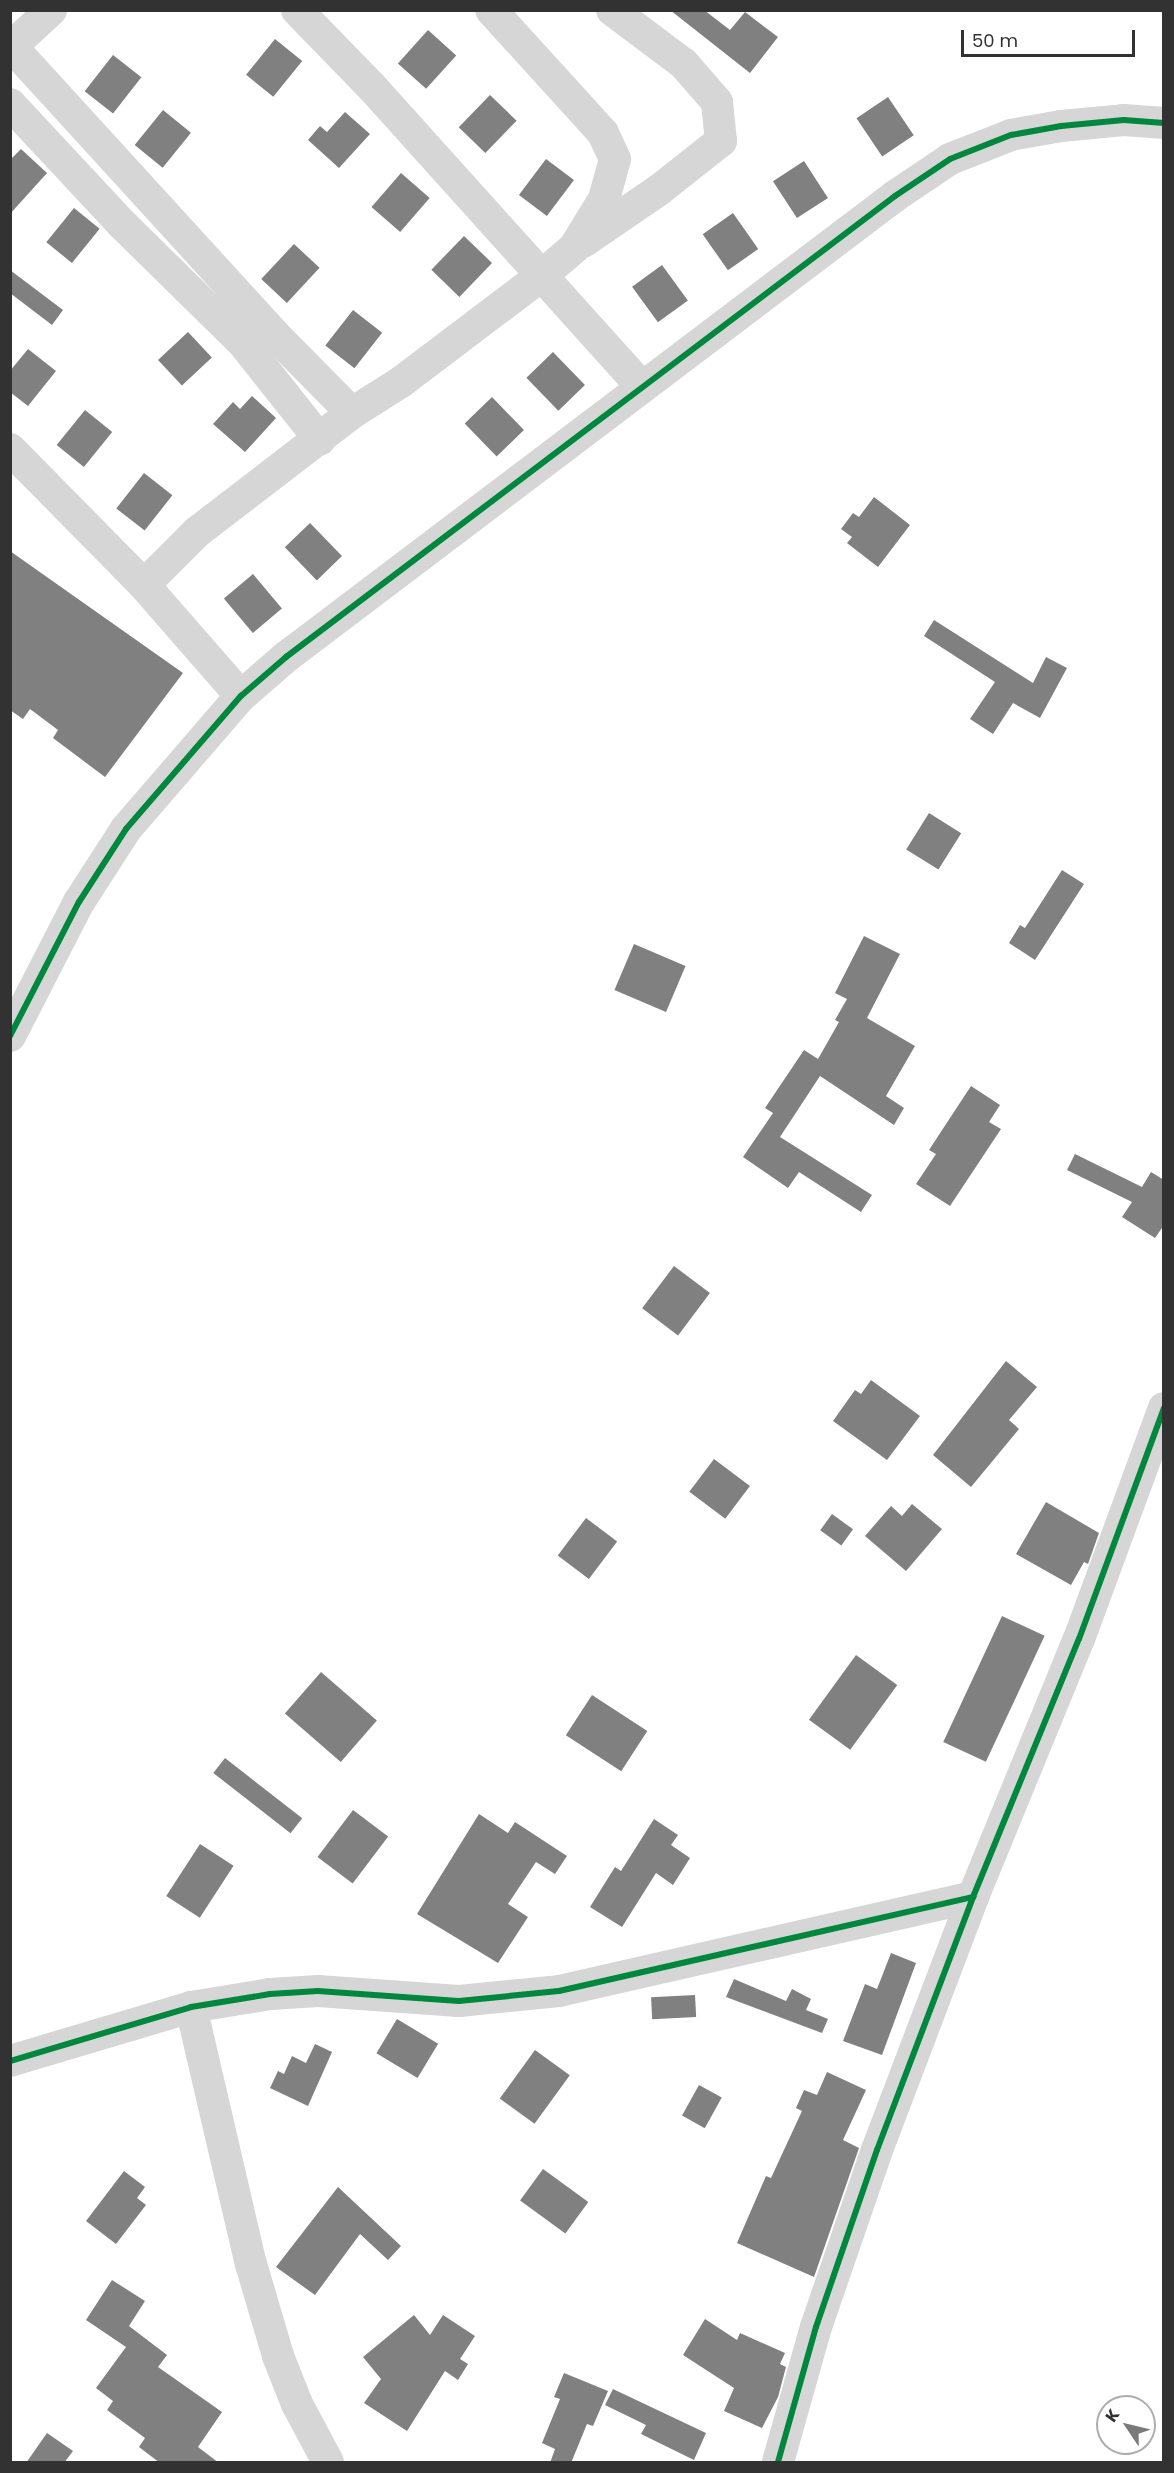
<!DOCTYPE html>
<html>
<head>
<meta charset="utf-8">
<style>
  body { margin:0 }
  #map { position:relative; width:1174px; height:2473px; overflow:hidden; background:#fff; font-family:Poppins,sans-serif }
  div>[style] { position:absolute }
  .building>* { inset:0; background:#808080; transform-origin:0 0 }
  .minor>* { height:32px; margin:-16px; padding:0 16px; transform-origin:16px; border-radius:16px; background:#d6d6d6 }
  .cycleway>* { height:6px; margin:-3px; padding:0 3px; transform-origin:3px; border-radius:3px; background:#00873e }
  span { translate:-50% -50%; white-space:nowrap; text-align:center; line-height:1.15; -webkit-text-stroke:6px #fff; paint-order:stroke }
  .frame { position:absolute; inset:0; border:12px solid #323232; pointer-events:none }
  .north { position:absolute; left:1096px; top:2395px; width:60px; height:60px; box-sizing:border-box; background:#fff; border:2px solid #adadad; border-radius:50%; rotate:305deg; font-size:16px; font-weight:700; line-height:24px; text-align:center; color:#323232 }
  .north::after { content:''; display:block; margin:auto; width:21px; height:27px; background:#7a7a7a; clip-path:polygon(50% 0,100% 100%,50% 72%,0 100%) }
  .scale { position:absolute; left:961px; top:30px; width:174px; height:27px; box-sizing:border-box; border:3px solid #323232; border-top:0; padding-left:8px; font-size:18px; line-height:21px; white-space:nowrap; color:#323232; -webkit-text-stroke:4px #fff; paint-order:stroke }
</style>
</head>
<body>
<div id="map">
  <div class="building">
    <div style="clip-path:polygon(670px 10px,704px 10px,730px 30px,745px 12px,778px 37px,750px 73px)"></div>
    <div style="left:428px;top:30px;width:38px;height:45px;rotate:42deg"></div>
    <div style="left:275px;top:39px;width:35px;height:46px;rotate:39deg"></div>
    <div style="left:113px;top:55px;width:36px;height:46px;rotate:38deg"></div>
    <div style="left:490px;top:95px;width:37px;height:45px;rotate:44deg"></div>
    <div style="left:888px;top:97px;width:46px;height:38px;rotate:56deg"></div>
    <div style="left:163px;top:110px;width:36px;height:45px;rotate:39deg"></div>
    <div style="clip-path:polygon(345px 112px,370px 134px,339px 168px,308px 140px,320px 126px,327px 132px)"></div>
    <div style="clip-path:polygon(21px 149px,47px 173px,10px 214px,10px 160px)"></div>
    <div style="left:546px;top:159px;width:35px;height:45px;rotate:37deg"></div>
    <div style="left:804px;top:161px;width:44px;height:37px;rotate:57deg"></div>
    <div style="left:401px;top:173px;width:38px;height:45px;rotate:41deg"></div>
    <div style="left:74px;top:208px;width:33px;height:44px;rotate:39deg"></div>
    <div style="left:733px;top:213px;width:44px;height:37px;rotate:55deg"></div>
    <div style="left:464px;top:236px;width:39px;height:47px;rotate:44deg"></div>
    <div style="left:294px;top:244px;width:35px;height:48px;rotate:43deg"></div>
    <div style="left:662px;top:265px;width:44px;height:37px;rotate:54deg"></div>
    <div style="clip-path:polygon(10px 270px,63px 310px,52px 325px,10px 293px)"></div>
    <div style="left:353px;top:310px;width:37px;height:45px;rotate:38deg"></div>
    <div style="left:188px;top:332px;width:35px;height:41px;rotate:47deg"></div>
    <div style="clip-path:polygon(28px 349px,56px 371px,28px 406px,10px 392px,10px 371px)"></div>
    <div style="left:553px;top:352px;width:46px;height:37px;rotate:46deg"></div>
    <div style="clip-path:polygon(252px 396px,276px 418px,245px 452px,213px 424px,233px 402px,240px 409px)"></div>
    <div style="left:492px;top:397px;width:46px;height:38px;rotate:46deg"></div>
    <div style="left:85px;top:410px;width:35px;height:45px;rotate:39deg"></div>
    <div style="left:144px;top:473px;width:36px;height:45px;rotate:38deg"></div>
    <div style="clip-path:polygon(874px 497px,910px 525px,878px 567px,847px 543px,852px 537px,841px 529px,853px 513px,859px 517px)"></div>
    <div style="left:310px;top:523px;width:46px;height:35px;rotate:46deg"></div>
    <div style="clip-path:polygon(10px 551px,183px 673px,105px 777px,53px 738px,58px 730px,30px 709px,23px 719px,10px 710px)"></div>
    <div style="left:253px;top:574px;width:45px;height:38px;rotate:50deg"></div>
    <div style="clip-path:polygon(934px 620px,1033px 683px,1046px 657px,1067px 668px,1040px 718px,1013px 703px,993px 734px,970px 719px,995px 682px,924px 636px)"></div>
    <div style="left:929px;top:813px;width:38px;height:43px;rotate:32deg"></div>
    <div style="clip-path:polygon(1062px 870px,1084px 884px,1035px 960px,1009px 943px,1020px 925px,1025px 928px)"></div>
    <div style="clip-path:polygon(864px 936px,900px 954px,867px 1018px,915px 1046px,886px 1096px,904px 1108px,894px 1125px,820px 1076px,780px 1137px,872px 1195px,861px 1212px,799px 1172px,788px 1188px,743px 1157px,773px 1113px,765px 1108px,804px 1050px,818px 1059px,839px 1022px,835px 1020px,847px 999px,835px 993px)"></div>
    <div style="left:634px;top:944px;width:56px;height:50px;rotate:23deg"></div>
    <div style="clip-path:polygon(971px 1086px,1000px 1105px,989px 1122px,1001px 1129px,950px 1206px,916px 1184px,936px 1154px,929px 1150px)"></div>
    <div style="clip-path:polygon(1075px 1154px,1142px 1187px,1151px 1172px,1164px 1180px,1164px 1225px,1155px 1238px,1122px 1217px,1132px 1202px,1067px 1170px)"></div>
    <div style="left:674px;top:1266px;width:45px;height:53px;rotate:37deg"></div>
    <div style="clip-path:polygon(1006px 1361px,1037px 1387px,1009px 1420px,1019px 1429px,971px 1487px,933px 1455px)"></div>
    <div style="clip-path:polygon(871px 1380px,920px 1416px,887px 1460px,833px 1421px,855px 1390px,861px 1394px)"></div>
    <div style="left:714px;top:1459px;width:45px;height:41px;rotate:37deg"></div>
    <div style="clip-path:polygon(1046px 1502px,1099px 1533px,1088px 1564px,1084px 1562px,1071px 1585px,1016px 1554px)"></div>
    <div style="clip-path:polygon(912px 1504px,942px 1529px,906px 1571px,865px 1536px,891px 1506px,902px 1516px)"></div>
    <div style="left:832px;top:1514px;width:26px;height:20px;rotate:36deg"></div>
    <div style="left:586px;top:1518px;width:39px;height:47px;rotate:37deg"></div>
    <div style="left:1002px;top:1616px;width:47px;height:139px;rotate:25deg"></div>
    <div style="left:856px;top:1655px;width:51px;height:80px;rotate:36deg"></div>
    <div style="left:321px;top:1672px;width:74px;height:55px;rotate:41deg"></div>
    <div style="left:592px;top:1695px;width:66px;height:48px;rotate:33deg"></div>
    <div style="left:225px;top:1758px;width:98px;height:19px;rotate:38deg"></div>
    <div style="left:353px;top:1810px;width:44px;height:59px;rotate:37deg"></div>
    <div style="clip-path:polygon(479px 1814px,508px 1833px,515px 1822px,567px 1856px,555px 1874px,536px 1862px,508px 1904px,528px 1917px,498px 1963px,417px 1914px)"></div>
    <div style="clip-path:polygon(654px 1819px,678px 1835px,671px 1845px,690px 1858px,673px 1885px,656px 1873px,622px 1927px,590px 1907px,615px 1867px,621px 1871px)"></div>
    <div style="left:200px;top:1844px;width:40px;height:62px;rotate:33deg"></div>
    <div style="clip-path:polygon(891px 1953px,916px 1963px,882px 2055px,843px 2041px,865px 1984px,877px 1989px)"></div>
    <div style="clip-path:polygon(734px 1979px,786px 2001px,792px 1989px,811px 1999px,806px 2010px,828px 2019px,822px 2033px,726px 1997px)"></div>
    <div style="left:695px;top:1995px;width:22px;height:44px;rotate:87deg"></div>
    <div style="left:397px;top:2019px;width:48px;height:40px;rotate:31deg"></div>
    <div style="clip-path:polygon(315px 2044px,332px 2052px,308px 2106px,270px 2088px,278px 2071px,284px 2074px,292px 2056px,306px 2063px)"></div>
    <div style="left:535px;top:2050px;width:43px;height:60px;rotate:36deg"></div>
    <div style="clip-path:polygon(827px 2072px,866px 2090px,843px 2140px,859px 2148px,814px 2277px,737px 2243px,766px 2176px,771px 2178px,802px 2111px,796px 2108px,804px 2090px,817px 2095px)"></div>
    <div style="left:699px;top:2085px;width:26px;height:35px;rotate:29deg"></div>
    <div style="left:543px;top:2169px;width:56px;height:39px;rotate:36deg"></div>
    <div style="clip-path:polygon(124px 2171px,145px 2187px,137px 2198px,146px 2205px,116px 2244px,86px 2221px)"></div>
    <div style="clip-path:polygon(338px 2187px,401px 2246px,388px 2260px,360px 2234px,315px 2295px,276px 2267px)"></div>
    <div style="clip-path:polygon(112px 2280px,145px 2301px,129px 2326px,167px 2355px,158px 2367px,222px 2412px,198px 2447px,219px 2463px,160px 2463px,139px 2447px,145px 2438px,107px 2410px,113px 2401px,96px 2388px,126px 2347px,86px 2320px)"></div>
    <div style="clip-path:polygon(414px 2315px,430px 2335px,443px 2315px,475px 2336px,460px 2359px,468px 2364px,458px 2380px,445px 2371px,407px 2431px,364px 2403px,381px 2379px,363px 2357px)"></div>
    <div style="clip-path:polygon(705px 2319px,737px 2340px,740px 2333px,785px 2353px,780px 2364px,786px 2367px,778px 2397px,762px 2428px,724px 2411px,734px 2388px,683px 2355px)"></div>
    <div style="clip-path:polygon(564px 2373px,608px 2391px,593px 2426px,587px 2424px,571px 2463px,550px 2463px,555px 2449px,542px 2443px,560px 2399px,554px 2397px)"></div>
    <div style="clip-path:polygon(613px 2389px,706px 2433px,694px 2460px,641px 2434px,646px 2425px,605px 2405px)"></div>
    <div style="clip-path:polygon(47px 2433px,73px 2451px,64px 2463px,26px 2463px)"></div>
  </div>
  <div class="minor">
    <div style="left:297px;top:10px;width:106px;rotate:45.8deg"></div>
    <div style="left:371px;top:86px;width:405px;rotate:48deg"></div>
    <div style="left:12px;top:47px;width:387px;rotate:47.6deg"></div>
    <div style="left:273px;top:333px;width:112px;rotate:45.4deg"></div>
    <div style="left:10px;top:48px;width:56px;rotate:-42.8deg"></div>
    <div style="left:10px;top:104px;width:164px;rotate:47deg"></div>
    <div style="left:122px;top:224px;width:171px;rotate:44.5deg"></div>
    <div style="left:244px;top:344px;width:122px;rotate:51.6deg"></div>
    <div style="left:583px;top:242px;width:92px;rotate:-34.4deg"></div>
    <div style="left:659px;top:190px;width:79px;rotate:-38.3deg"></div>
    <div style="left:721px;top:141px;width:39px;rotate:-96deg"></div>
    <div style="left:717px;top:102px;width:50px;rotate:-131deg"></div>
    <div style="left:684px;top:64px;width:90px;rotate:-143.1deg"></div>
    <div style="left:10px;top:449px;width:191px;rotate:45.4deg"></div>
    <div style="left:144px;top:585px;width:147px;rotate:48.9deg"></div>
    <div style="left:144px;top:585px;width:75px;rotate:-45deg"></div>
    <div style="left:197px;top:532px;width:195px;rotate:-37.5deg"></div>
    <div style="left:352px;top:413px;width:58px;rotate:-32.3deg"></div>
    <div style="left:401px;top:382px;width:174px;rotate:-37.1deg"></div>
    <div style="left:540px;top:277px;width:45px;rotate:-40.5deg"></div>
    <div style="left:574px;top:248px;width:57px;rotate:-58.5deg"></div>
    <div style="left:604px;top:199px;width:41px;rotate:-74.6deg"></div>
    <div style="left:615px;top:159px;width:29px;rotate:-115deg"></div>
    <div style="left:603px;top:133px;width:166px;rotate:-132.3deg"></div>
    <div style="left:10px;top:1036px;width:151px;rotate:-62.8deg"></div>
    <div style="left:79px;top:902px;width:87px;rotate:-57.2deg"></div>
    <div style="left:126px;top:829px;width:176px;rotate:-49.2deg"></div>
    <div style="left:241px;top:696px;width:60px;rotate:-40.9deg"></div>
    <div style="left:286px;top:657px;width:764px;rotate:-37.12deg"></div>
    <div style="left:895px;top:196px;width:66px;rotate:-33.9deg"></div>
    <div style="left:950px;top:159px;width:66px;rotate:-21.5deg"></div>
    <div style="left:1011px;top:135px;width:51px;rotate:-10.2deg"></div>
    <div style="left:1061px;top:126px;width:63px;rotate:-5.4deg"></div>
    <div style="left:1124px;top:120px;width:40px;rotate:4.3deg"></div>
    <div style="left:191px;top:2007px;width:264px;rotate:76.9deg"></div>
    <div style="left:251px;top:2264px;width:96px;rotate:73.6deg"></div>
    <div style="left:278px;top:2356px;width:52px;rotate:68.4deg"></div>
    <div style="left:297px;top:2404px;width:66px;rotate:61.9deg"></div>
    <div style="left:10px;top:2061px;width:189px;rotate:-16.6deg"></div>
    <div style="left:191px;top:2007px;width:80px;rotate:-9.3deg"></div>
    <div style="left:270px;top:1994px;width:48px;rotate:-3.6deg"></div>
    <div style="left:318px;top:1991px;width:141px;rotate:4.1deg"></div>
    <div style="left:459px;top:2001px;width:100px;rotate:-5.7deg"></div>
    <div style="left:559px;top:1991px;width:425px;rotate:-12.8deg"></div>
    <div style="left:778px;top:2462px;width:140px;rotate:-74.3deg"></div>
    <div style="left:816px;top:2327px;width:187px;rotate:-71deg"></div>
    <div style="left:877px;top:2150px;width:271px;rotate:-69.2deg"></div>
    <div style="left:973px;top:1897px;width:279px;rotate:-67.7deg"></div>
    <div style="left:1079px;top:1639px;width:246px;rotate:-69.8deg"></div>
  </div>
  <div class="cycleway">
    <div style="left:10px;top:1036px;width:151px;rotate:-62.8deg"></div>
    <div style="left:79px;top:902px;width:87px;rotate:-57.2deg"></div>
    <div style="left:126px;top:829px;width:176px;rotate:-49.2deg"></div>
    <div style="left:241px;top:696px;width:60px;rotate:-40.9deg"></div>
    <div style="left:286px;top:657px;width:764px;rotate:-37.12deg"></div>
    <div style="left:895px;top:196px;width:66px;rotate:-33.9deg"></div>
    <div style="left:950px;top:159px;width:66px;rotate:-21.5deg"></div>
    <div style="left:1011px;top:135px;width:51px;rotate:-10.2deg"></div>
    <div style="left:1061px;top:126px;width:63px;rotate:-5.4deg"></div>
    <div style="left:1124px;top:120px;width:40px;rotate:4.3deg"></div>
    <div style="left:10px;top:2061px;width:189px;rotate:-16.6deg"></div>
    <div style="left:191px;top:2007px;width:80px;rotate:-9.3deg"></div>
    <div style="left:270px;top:1994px;width:48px;rotate:-3.6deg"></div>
    <div style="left:318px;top:1991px;width:141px;rotate:4.1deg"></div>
    <div style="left:459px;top:2001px;width:100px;rotate:-5.7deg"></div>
    <div style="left:559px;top:1991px;width:425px;rotate:-12.8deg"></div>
    <div style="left:778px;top:2462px;width:140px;rotate:-74.3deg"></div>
    <div style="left:816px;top:2327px;width:187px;rotate:-71deg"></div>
    <div style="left:877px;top:2150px;width:271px;rotate:-69.2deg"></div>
    <div style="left:973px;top:1897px;width:279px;rotate:-67.7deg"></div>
    <div style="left:1079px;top:1639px;width:246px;rotate:-69.8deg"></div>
  </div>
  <div class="frame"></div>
  <div class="north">K</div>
  <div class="scale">50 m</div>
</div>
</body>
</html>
